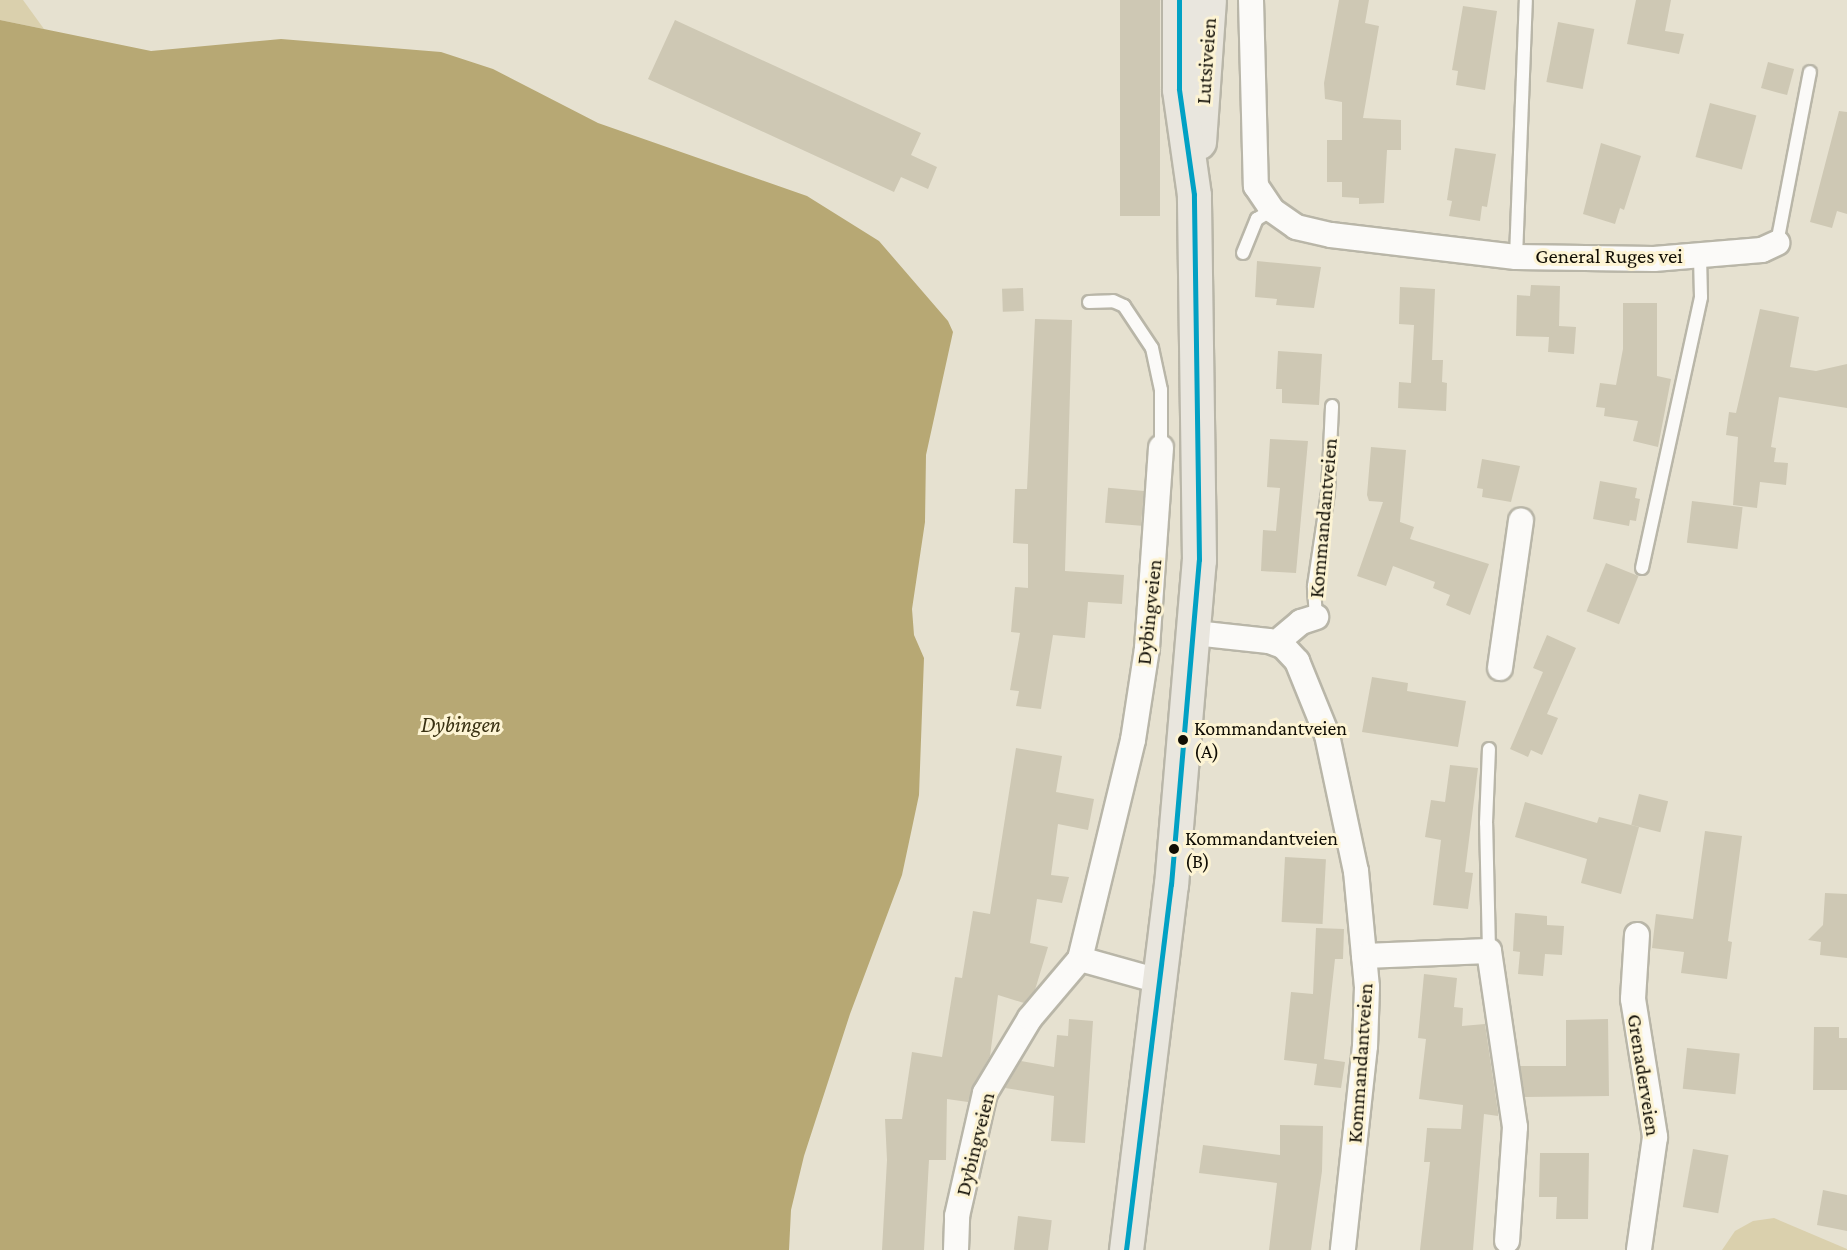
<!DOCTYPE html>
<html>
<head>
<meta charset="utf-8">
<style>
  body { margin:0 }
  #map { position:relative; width:1847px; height:1250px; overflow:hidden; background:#e6e1d0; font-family:"Crimson Pro",serif }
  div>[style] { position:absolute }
  .green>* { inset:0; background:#dad0ad }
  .water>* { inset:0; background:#b7a874 }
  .building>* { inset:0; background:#cec8b4; transform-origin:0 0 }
  .roads { filter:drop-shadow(2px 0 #b9b6a8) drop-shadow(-2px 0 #b9b6a8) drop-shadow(0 2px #b9b6a8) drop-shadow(0 -2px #b9b6a8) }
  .service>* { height:12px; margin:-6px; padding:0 6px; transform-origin:6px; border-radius:6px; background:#fbfaf8 }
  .minor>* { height:24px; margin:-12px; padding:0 12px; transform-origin:12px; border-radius:12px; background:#fbfaf8 }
  .primary>* { height:33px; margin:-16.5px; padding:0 16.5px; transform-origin:16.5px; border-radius:16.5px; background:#e9e6de }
  .bus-1>* { height:4.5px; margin:-2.25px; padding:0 2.25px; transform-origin:2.25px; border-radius:2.25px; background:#01a1c4 }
  .dots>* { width:16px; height:16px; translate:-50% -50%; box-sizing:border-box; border:3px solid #fdf4d4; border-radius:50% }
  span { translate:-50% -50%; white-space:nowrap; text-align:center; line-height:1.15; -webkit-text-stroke:6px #fdf4d4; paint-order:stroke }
  .bus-label { font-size:20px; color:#100d04 }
  .left { translate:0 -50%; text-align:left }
  .street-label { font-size:21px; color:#100d04 }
  .water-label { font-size:22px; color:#393112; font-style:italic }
</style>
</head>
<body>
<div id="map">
  <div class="green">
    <div style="clip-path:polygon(0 0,23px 0,44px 29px,0 20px)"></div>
    <div style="clip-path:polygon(1774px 1218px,1847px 1249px,1847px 1250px,1722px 1250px,1735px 1231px,1753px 1221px)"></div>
  </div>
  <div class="water">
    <div style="clip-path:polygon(0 20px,151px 51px,281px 39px,441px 52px,493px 69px,598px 123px,807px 196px,879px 241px,948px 321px,953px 332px,926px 455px,925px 522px,912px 609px,914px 635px,924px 658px,919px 795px,902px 875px,850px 1014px,804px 1156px,791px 1210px,789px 1250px,0 1250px)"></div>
  </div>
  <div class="building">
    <div style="left:1120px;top:0;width:40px;height:216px"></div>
    <div style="clip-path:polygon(1339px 0,1369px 0,1365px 23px,1379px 26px,1363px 118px,1401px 120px,1401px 150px,1387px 150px,1384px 203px,1359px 204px,1359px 198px,1342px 197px,1342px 182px,1327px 182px,1327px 140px,1342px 140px,1342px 102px,1325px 99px,1324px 83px)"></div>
    <div style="clip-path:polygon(1636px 0,1671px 0,1665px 31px,1684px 34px,1679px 54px,1627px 44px)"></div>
    <div style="clip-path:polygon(1463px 6px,1497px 11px,1485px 90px,1456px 85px,1458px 71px,1452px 70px)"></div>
    <div style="clip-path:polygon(675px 20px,921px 133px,911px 155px,937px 167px,928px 189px,901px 177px,894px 192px,648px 79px)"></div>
    <div style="left:1558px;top:22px;width:37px;height:61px;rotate:11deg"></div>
    <div style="left:1768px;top:62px;width:27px;height:27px;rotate:15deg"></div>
    <div style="left:1710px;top:103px;width:48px;height:56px;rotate:15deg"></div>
    <div style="clip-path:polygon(1839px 111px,1847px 112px,1847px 214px,1837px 211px,1832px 228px,1810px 222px)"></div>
    <div style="clip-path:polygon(1601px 143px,1641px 156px,1624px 210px,1620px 208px,1615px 224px,1583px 214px)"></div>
    <div style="clip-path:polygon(1455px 148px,1496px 154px,1487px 207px,1482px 206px,1480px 221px,1449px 216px,1452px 201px,1447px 200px)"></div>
    <div style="clip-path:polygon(1257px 261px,1321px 267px,1314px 308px,1276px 305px,1277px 299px,1255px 297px)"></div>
    <div style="clip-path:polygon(1531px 285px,1560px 286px,1559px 326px,1576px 327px,1574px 354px,1548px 352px,1549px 337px,1516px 336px,1517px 295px,1530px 296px)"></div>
    <div style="clip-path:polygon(1400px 287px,1435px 289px,1432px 360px,1443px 360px,1442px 382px,1447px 383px,1446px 411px,1398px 408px,1399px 382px,1411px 383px,1414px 325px,1399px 324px)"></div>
    <div style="left:1023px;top:288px;width:23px;height:21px;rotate:88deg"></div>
    <div style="clip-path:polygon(1623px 303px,1657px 303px,1657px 376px,1671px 379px,1658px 447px,1633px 441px,1638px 421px,1604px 416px,1605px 408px,1596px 407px,1600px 383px,1616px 385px,1623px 349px)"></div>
    <div style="clip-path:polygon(1760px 309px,1799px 317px,1790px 367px,1816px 371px,1847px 364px,1847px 408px,1779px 397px,1771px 447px,1776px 448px,1774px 462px,1788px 463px,1786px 485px,1760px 482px,1757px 508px,1733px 505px,1738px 437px,1726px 435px,1729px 412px,1736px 413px)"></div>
    <div style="clip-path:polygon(1035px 319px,1072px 320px,1065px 571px,1124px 575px,1122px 604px,1088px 602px,1085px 638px,1053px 635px,1041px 709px,1016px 706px,1019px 691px,1010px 690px,1020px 633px,1011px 632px,1015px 587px,1028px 588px,1028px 544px,1013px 543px,1015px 489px,1027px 489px)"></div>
    <div style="clip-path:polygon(1278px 351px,1322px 354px,1319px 405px,1282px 403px,1282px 389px,1276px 389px)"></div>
    <div style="clip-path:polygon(1270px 439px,1308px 441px,1296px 573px,1261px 571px,1263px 530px,1276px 531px,1280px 488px,1267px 487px)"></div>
    <div style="clip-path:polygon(1371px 447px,1406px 450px,1400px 522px,1414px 527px,1410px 539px,1489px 564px,1470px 615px,1446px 605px,1450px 595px,1433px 588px,1435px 582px,1393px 566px,1386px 586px,1357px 576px,1383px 502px,1369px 501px,1367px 495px)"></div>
    <div style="clip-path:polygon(1482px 459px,1520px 466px,1511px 502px,1482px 497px,1483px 489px,1477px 488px)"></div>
    <div style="clip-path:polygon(1600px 481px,1637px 488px,1635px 498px,1640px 499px,1636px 521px,1630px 520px,1629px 526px,1593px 519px)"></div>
    <div style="left:1144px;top:491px;width:35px;height:36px;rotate:95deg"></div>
    <div style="left:1692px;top:501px;width:51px;height:42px;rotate:7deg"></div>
    <div style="left:1606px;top:563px;width:35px;height:52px;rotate:22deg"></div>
    <div style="clip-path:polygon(1547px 635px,1576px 648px,1547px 714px,1558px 718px,1542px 755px,1531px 750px,1528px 757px,1510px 749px,1543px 672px,1533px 668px)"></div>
    <div style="clip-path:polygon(1372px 677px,1408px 683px,1407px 691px,1466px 701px,1458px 747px,1362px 732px)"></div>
    <div style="clip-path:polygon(1016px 748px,1062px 756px,1056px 792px,1094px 799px,1088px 830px,1058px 824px,1051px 875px,1069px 877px,1062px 903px,1037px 899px,1030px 943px,1048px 947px,1035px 990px,1024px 1003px,998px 995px,990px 1056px,973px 1086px,968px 1102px,947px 1099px,946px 1160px,929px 1160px,924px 1250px,882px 1250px,887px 1160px,885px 1119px,902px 1119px,912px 1052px,942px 1057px,955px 977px,962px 978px,973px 911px,990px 914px)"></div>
    <div style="clip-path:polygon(1450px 765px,1478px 768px,1465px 872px,1473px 873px,1468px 909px,1433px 905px,1441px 840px,1425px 837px,1431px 800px,1445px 802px)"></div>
    <div style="left:1639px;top:794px;width:30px;height:32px;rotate:14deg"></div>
    <div style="clip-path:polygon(1525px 802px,1597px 823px,1599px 817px,1639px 827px,1621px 894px,1581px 883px,1587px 859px,1515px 837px)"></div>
    <div style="clip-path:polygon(1705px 831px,1742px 836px,1728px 941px,1732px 942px,1727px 979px,1681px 973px,1684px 952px,1652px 948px,1656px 914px,1693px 919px)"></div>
    <div style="left:1285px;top:857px;width:41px;height:65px;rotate:3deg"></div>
    <div style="clip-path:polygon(1825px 893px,1847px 894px,1847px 958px,1820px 955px,1821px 942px,1808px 940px,1823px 925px)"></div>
    <div style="clip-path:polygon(1515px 913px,1547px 916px,1547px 925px,1564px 926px,1562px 955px,1545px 954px,1543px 976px,1518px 974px,1520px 952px,1513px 951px)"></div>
    <div style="clip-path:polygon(1316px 928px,1344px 929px,1343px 959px,1335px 959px,1324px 1059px,1345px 1062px,1341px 1088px,1314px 1085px,1317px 1064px,1284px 1060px,1291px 992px,1313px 994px)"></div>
    <div style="clip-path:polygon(1424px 974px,1457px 978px,1454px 1007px,1463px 1008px,1462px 1026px,1485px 1024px,1498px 1112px,1498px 1116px,1484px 1114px,1473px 1250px,1420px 1250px,1430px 1162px,1424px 1162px,1427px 1128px,1461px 1129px,1463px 1105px,1419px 1099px,1426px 1039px,1418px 1038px)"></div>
    <div style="clip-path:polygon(1069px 1019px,1093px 1021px,1085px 1143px,1051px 1141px,1054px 1096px,1005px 1088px,1021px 1061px,1054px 1067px,1057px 1035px,1068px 1036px)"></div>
    <div style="clip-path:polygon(1608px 1019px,1609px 1096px,1525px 1097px,1520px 1066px,1566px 1066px,1566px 1020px)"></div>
    <div style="clip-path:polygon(1814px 1027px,1839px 1027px,1839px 1038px,1847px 1038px,1847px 1090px,1813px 1090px)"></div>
    <div style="left:1687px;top:1048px;width:53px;height:41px;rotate:6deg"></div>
    <div style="clip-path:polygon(1280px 1125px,1323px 1126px,1322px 1171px,1311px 1250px,1269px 1250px,1277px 1183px,1199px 1173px,1203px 1145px,1280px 1155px)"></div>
    <div style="left:1693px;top:1149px;width:36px;height:59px;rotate:10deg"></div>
    <div style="clip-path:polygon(1540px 1153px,1589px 1153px,1588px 1219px,1556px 1219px,1557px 1197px,1539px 1197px)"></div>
    <div style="clip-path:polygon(1823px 1190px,1847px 1195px,1847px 1231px,1817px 1225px)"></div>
    <div style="left:1018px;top:1216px;width:34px;height:34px;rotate:7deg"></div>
  </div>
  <div class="roads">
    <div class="service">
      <div style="left:1777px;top:243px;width:174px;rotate:-79.1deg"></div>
      <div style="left:1243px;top:253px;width:37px;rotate:-68deg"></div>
      <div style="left:1257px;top:219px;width:17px;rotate:-31deg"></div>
      <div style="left:1516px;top:257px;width:257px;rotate:-87.8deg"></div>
      <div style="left:1089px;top:302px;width:24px;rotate:-2deg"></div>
      <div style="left:1113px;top:301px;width:12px;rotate:24deg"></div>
      <div style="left:1124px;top:306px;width:50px;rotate:56.3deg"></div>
      <div style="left:1152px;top:348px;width:43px;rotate:77.9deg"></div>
      <div style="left:1161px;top:390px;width:57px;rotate:90deg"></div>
      <div style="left:1642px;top:568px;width:277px;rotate:-77.7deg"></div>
      <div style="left:1701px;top:297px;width:42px;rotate:-91.4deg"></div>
      <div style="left:1316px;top:617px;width:31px;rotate:-94deg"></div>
      <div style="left:1314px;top:586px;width:95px;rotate:-81.5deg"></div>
      <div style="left:1328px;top:492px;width:86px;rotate:-87.3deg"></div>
      <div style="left:1489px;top:951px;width:128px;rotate:-91.3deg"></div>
      <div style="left:1486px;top:823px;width:74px;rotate:-87.7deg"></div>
    </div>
    <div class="minor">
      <div style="left:1251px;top:0;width:186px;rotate:88.5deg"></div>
      <div style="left:1256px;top:186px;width:29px;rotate:56deg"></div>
      <div style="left:1272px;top:210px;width:29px;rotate:35deg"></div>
      <div style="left:1296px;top:227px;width:36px;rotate:13deg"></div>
      <div style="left:1331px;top:235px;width:186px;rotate:6.8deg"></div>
      <div style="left:1516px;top:257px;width:138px;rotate:0.8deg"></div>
      <div style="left:1654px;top:259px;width:108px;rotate:-4.8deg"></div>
      <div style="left:1762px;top:250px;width:17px;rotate:-25deg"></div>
      <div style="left:1195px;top:633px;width:74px;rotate:6.2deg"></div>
      <div style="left:1269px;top:641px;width:15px;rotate:20deg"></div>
      <div style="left:1283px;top:646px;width:21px;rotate:47deg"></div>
      <div style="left:1297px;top:661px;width:80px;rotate:67.9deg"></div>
      <div style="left:1327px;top:735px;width:139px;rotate:78deg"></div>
      <div style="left:1356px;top:871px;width:117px;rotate:84.6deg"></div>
      <div style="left:1367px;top:987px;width:59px;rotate:91.9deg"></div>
      <div style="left:1365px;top:1046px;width:205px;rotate:96.2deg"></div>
      <div style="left:1276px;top:643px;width:33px;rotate:-40deg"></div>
      <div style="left:1301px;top:622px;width:16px;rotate:-18deg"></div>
      <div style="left:1500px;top:668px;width:149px;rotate:-81.9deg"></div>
      <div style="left:1637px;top:935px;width:64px;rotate:93.6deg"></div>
      <div style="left:1633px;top:999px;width:140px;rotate:80.9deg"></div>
      <div style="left:1655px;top:1137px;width:114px;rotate:98.1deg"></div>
      <div style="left:1364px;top:956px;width:125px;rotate:-2.3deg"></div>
      <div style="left:1489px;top:951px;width:178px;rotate:81.6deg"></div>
      <div style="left:1515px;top:1127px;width:114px;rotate:94deg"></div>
      <div style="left:1080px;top:959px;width:82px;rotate:15.6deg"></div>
      <div style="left:956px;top:1250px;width:34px;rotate:-88deg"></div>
      <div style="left:957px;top:1216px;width:126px;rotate:-77.2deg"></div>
      <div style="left:985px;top:1093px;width:87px;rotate:-59deg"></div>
      <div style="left:1030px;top:1018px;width:77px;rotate:-49.7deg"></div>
      <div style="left:1080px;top:959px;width:225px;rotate:-76.4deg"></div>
      <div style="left:1133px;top:740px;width:93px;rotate:-81.3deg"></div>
      <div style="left:1147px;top:648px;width:201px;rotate:-86deg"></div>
    </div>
    <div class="primary">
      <div style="left:1199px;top:142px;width:142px;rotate:-86deg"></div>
      <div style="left:1126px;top:1250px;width:368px;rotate:-83deg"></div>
      <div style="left:1171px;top:885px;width:326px;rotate:-85.1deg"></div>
      <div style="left:1199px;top:560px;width:365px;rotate:-90.8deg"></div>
      <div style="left:1194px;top:195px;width:107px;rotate:-98.1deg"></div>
      <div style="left:1179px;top:89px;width:89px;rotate:-90deg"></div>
    </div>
  </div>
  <div class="bus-1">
    <div style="left:1126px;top:1250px;width:368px;rotate:-83deg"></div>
    <div style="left:1171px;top:885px;width:326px;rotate:-85.1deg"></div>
    <div style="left:1199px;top:560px;width:365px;rotate:-90.8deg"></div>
    <div style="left:1194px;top:195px;width:107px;rotate:-98.1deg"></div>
    <div style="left:1179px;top:89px;width:89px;rotate:-90deg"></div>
  </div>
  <div class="dots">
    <div style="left:1183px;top:740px;background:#100d04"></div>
    <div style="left:1174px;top:849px;background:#100d04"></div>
  </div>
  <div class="bus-label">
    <span class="left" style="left:1194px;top:740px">Kommandantveien<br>(A)</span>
    <span class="left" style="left:1185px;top:850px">Kommandantveien<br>(B)</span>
  </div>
  <div class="street-label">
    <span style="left:1206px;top:61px;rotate:-86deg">Lutsiveien</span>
    <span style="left:1609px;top:256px">General Ruges vei</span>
    <span style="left:1323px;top:518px;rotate:-85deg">Kommandantveien</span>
    <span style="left:1149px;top:612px;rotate:-84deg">Dybingveien</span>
    <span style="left:1360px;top:1063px;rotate:-86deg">Kommandantveien</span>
    <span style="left:1644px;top:1075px;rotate:81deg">Grenaderveien</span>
    <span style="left:975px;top:1144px;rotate:-76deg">Dybingveien</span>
  </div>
  <div class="water-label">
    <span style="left:461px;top:725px">Dybingen</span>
  </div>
</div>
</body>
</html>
